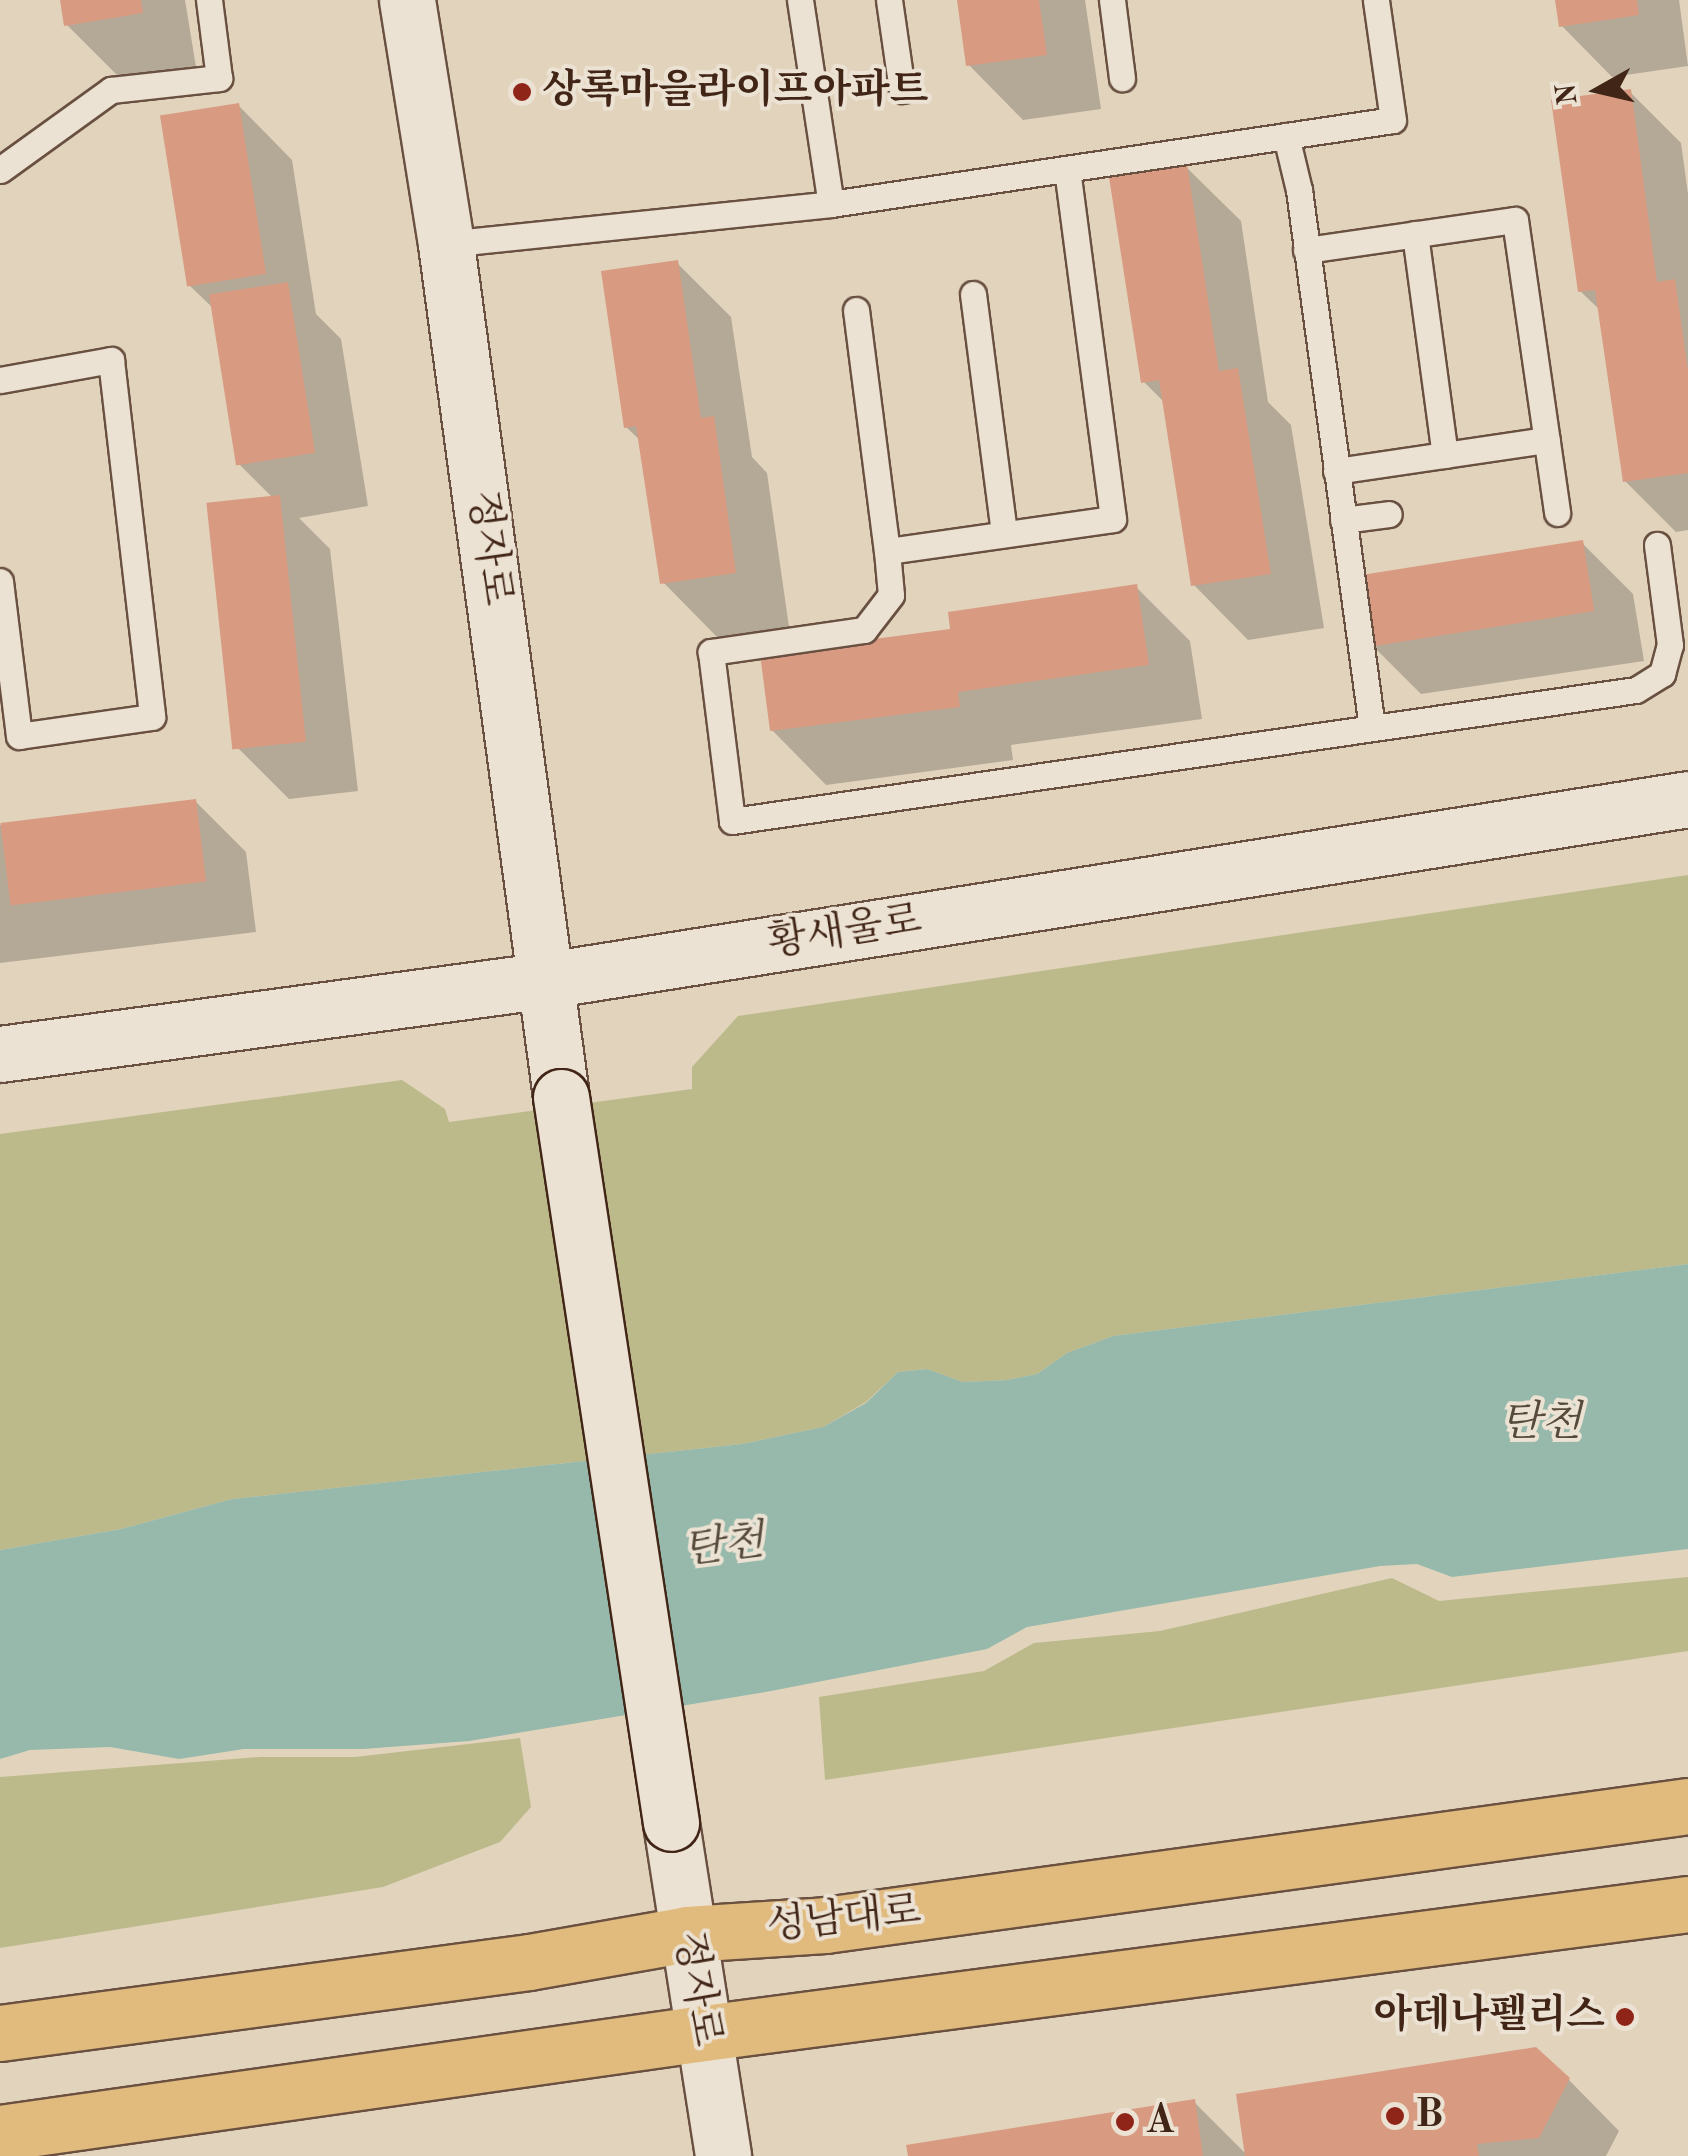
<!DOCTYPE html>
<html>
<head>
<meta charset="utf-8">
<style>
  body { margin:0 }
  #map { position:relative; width:1688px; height:2156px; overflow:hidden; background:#e2d3bc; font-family:"Old Standard TT","Noto Serif KR",serif }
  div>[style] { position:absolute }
  .green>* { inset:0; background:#bcba8b }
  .water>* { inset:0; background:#96b9ab }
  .shadow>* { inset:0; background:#0003 }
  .building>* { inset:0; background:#d89b82; transform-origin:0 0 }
  .roads { filter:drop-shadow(2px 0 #695040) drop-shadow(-2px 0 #695040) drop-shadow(0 2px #695040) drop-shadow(0 -2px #695040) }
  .lane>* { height:25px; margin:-12.5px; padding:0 12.5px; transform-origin:12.5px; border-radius:12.5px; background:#ece2d3 }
  .secondary>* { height:55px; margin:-27.5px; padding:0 27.5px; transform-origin:27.5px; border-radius:27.5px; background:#ece2d3 }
  .primary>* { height:55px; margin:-27.5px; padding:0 27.5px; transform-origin:27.5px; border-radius:27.5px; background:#e1ba7e }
  .bridges { filter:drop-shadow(2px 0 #412516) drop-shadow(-2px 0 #412516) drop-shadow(0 2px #412516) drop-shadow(0 -2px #412516) }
  .secondary-bridge>* { height:55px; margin:-27.5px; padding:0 27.5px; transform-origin:27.5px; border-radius:27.5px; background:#ece2d3 }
  .dots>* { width:28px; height:28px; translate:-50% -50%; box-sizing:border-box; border:5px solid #ece2d3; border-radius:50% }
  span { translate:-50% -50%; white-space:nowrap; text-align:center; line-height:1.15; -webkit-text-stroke:8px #ece2d3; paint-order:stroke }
  .poi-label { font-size:40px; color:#412516; font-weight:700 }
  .left { translate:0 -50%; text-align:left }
  .right { translate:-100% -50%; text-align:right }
  .street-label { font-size:40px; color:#412516 }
  .water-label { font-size:42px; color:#564a3b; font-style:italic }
  .north { position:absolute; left:1548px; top:40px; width:100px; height:100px; -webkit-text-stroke:8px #ece2d3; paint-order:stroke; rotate:262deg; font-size:28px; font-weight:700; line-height:40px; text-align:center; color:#412516 }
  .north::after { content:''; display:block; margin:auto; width:35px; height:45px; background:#412516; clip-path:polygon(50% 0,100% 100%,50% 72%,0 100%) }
</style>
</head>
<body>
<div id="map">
  <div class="green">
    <div style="clip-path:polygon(1688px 875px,1688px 1264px,1113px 1336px,1067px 1353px,1037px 1374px,1007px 1380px,963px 1382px,927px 1369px,898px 1372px,866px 1402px,823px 1427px,742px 1444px,232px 1499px,121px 1529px,0 1550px,0 1134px,402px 1080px,445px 1109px,449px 1122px,692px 1089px,692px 1067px,738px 1016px)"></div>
    <div style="clip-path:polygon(1688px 1577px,1688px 1651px,825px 1780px,819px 1697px,984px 1671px,1034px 1643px,1160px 1631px,1392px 1578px,1439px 1601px)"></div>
    <div style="clip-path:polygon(520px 1738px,531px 1807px,500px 1842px,383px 1887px,0 1948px,0 1777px,260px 1757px,355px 1757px)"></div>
  </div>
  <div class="water">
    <div style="clip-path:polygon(1688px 1264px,1688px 1549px,1452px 1577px,1417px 1564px,1380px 1566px,1027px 1627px,987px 1649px,771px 1691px,469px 1741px,363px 1749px,244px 1749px,179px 1759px,110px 1747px,30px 1750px,0 1759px,0 1550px,121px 1529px,232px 1499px,742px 1444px,823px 1427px,866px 1403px,898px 1372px,927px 1369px,963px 1382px,1007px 1380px,1037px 1374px,1067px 1353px,1113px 1336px)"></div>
  </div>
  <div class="shadow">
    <div style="clip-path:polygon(63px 0,185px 0,196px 67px,121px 79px,67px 25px)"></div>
    <div style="clip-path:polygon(959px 0,1085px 0,1101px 109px,1023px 120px,969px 65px)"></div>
    <div style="clip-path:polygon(1557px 0,1679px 0,1688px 66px,1612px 77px,1561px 25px)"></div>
    <div style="clip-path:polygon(1630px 92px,1681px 143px,1688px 194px,1688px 530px,1676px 532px,1625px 481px,1601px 311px,1580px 291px)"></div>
    <div style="clip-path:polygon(238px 105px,292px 160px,316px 314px,341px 339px,368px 506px,299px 518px,330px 549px,358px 791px,289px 799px,238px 748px,273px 498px,239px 464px,214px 309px,189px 285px)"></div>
    <div style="clip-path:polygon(1186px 167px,1241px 221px,1268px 402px,1291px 425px,1324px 628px,1248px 640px,1194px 585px,1165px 403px,1143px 381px)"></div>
    <div style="clip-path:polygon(677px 263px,731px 317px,752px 457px,767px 473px,789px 627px,717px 637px,663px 582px,641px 441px,626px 427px)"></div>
    <div style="clip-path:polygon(1582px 543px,1633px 594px,1644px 661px,1421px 694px,1370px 643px)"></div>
    <div style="clip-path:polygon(1136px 587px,1190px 641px,1202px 719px,1011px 745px,1013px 760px,826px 785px,772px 730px,953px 631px)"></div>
    <div style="clip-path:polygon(195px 801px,246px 852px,256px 932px,0 963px,0 825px)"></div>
    <div style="clip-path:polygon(1568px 2079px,1619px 2131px,1606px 2156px,910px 2156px,1194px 2102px,1247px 2155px)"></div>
  </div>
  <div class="building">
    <div style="clip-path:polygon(60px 0,141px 0,143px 13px,64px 26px)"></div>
    <div style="clip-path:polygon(957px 0,1039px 0,1047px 55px,966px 66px)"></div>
    <div style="clip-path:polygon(1555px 0,1637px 0,1639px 15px,1559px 27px)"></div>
    <div style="clip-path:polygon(1631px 89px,1657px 282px,1675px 279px,1688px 371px,1688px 473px,1623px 482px,1595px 290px,1578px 292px,1551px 100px)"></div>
    <div style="left:239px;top:103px;width:173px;height:80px;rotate:81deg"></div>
    <div style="clip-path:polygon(1187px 164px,1219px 371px,1238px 368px,1271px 574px,1191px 586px,1159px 380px,1141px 383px,1109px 177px)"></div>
    <div style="clip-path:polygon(678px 260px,701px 418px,714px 416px,736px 573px,660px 584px,636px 426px,624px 428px,601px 271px)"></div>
    <div style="left:288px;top:282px;width:173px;height:80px;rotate:81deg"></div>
    <div style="left:280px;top:495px;width:248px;height:74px;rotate:84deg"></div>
    <div style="left:1583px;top:540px;width:72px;height:229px;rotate:81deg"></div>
    <div style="clip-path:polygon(1137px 584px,1149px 665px,958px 692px,960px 707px,770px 731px,760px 654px,950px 629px,948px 612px)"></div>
    <div style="left:196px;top:799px;width:83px;height:197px;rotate:83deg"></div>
    <div style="clip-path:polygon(1536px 2047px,1570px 2078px,1539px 2138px,1477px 2144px,1479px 2156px,1245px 2156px,1236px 2094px)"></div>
    <div style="clip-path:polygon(1195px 2099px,1203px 2156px,908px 2156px,906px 2145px)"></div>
  </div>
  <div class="roads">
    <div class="lane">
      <div style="left:800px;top:0;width:206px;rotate:81.4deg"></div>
      <div style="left:889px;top:0;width:91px;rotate:81.8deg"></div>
      <div style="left:1112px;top:0;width:79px;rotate:82.7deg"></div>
      <div style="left:1286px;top:136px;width:56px;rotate:76.5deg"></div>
      <div style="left:1299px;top:190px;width:543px;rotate:82.27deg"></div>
      <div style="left:1067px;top:169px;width:353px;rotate:82.5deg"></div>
      <div style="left:1113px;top:519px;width:228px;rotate:171.9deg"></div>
      <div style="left:887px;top:551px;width:44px;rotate:84.8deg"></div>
      <div style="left:891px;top:595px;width:44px;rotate:127.6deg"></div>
      <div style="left:864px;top:630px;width:155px;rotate:171.8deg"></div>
      <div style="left:711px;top:652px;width:170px;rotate:82.9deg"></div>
      <div style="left:732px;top:821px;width:913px;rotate:-8.25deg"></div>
      <div style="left:1636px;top:690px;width:31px;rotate:-32deg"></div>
      <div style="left:1662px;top:674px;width:30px;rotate:-75deg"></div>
      <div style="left:1670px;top:645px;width:101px;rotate:-97.4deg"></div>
      <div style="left:0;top:170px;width:137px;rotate:-35.8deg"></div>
      <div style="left:111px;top:90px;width:109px;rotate:-6.3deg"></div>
      <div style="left:219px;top:78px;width:79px;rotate:-97.3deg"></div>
      <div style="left:1415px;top:234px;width:223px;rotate:82.3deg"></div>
      <div style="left:446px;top:244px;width:387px;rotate:-5.9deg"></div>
      <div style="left:831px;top:204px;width:568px;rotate:-8.5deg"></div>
      <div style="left:1393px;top:120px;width:121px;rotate:-98.1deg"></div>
      <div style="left:1306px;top:250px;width:211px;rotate:-8.2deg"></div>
      <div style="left:1515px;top:220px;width:296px;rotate:81.8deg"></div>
      <div style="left:973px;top:294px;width:242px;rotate:82.6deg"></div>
      <div style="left:856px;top:310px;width:243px;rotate:82.7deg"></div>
      <div style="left:0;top:380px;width:113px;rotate:-10.2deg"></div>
      <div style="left:111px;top:360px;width:359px;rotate:83.4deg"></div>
      <div style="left:152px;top:717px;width:134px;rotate:171.9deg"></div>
      <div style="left:19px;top:736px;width:156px;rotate:-97deg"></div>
      <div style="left:1336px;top:471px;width:213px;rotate:-8.4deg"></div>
      <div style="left:1343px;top:520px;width:46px;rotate:-7.4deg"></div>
    </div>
    <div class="secondary">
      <div style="left:407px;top:0;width:247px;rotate:80.9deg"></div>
      <div style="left:446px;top:244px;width:861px;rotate:82.32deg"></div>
      <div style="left:0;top:1054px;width:552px;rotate:-7.7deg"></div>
      <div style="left:547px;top:980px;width:1155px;rotate:-9.01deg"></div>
      <div style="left:671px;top:1823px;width:337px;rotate:81.1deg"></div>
    </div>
    <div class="primary">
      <div style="left:0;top:2033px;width:534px;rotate:-7.64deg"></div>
      <div style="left:529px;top:1962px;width:160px;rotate:-10deg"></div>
      <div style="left:687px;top:1934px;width:138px;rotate:-3.7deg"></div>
      <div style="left:825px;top:1925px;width:871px;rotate:-7.85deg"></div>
      <div style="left:0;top:2133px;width:711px;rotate:-8.08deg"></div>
      <div style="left:704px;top:2033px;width:992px;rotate:-7.47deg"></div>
    </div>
  </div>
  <div class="bridges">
    <div class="secondary-bridge">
      <div style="left:561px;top:1097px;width:734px;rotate:81.38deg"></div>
    </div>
  </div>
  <div class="dots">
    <div style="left:522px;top:92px;background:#8f2418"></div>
    <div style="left:1625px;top:2017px;background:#8f2418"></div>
    <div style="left:1395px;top:2116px;background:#8f2418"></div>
    <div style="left:1125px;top:2122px;background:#8f2418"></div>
  </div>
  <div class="poi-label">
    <span class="left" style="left:542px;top:92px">상록마을라이프아파트</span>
    <span class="right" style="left:1605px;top:2017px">아데나펠리스</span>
    <span class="left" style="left:1415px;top:2116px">B</span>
    <span class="left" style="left:1145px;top:2122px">A</span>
  </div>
  <div class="street-label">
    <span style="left:488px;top:548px;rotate:82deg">정자로</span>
    <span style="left:845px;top:933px;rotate:-9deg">황새울로</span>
    <span style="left:844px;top:1920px;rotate:-6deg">성남대로</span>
    <span style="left:696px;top:1989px;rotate:80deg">정자로</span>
  </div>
  <div class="water-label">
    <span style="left:1541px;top:1424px">탄천</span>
    <span style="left:724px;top:1547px;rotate:-7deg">탄천</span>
  </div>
  <div class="north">N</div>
</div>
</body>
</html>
